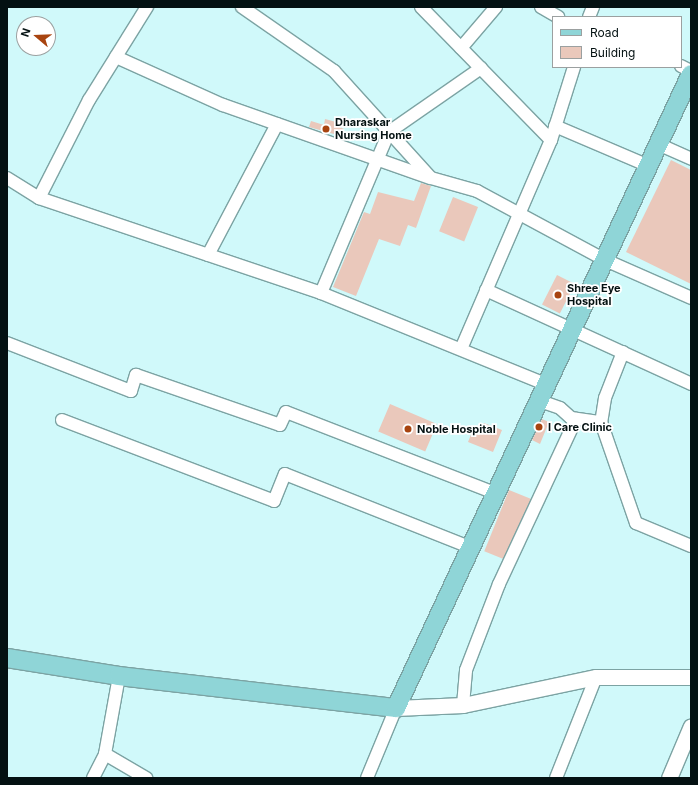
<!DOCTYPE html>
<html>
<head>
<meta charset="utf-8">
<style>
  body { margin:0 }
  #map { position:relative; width:698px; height:785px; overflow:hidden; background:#d0f9fa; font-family:Inter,sans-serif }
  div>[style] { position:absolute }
  .building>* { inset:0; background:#eac8bb; transform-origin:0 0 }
  .roads { filter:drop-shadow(1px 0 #7ca3a3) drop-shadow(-1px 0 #7ca3a3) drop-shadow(0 1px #7ca3a3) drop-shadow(0 -1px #7ca3a3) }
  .minor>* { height:12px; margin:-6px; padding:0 6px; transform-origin:6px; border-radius:6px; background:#fff }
  .tertiary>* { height:15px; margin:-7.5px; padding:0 7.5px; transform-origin:7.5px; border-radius:7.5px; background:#fff }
  .primary>* { height:18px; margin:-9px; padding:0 9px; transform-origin:9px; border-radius:9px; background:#8fd5d7 }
  .dots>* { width:11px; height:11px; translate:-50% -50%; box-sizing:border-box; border:2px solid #fff; border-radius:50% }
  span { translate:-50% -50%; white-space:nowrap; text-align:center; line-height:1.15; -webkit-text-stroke:3.5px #fff; paint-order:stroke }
  .poi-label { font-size:11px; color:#041112; font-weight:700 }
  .left { translate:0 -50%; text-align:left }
  .frame { position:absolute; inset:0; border:8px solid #041112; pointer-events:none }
  .legend { position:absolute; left:552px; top:16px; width:130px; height:52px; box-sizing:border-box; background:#fff; border:1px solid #9ba0a0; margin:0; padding:5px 7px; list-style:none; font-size:12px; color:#041112 }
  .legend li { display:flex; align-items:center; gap:8px; height:20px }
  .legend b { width:20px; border:1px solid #9ba0a0 }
  .north { position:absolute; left:16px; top:16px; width:40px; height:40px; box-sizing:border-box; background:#fff; border:1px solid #9ba0a0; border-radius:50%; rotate:289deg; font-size:11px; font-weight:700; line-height:16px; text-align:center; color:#041112 }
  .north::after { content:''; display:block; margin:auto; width:14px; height:18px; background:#a84410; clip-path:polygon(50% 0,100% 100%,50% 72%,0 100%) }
</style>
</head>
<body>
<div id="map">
  <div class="building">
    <div style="clip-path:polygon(325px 119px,340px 123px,339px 127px,344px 129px,341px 136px,309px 127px,311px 121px,324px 125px)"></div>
    <div style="clip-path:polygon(671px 160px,691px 170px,691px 284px,626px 252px)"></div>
    <div style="clip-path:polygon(421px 183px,431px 186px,416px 228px,408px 225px,400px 246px,379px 239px,356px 296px,333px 287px,364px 212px,370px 214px,378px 192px,414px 201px)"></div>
    <div style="left:453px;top:197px;width:27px;height:37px;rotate:22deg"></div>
    <div style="left:557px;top:275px;width:20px;height:33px;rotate:27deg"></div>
    <div style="left:390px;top:404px;width:51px;height:30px;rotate:23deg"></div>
    <div style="clip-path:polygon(542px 419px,549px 422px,540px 444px,532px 440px)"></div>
    <div style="clip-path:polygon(484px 423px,502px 430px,493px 452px,468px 442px,472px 432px,479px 435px)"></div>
    <div style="left:509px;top:490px;width:24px;height:66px;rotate:22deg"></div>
  </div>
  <div class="roads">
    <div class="minor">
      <div style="left:242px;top:7px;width:112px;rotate:34.8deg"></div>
      <div style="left:334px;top:71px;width:144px;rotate:47.8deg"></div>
      <div style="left:431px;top:178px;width:48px;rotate:15.8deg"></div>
      <div style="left:477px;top:191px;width:145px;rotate:28.3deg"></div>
      <div style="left:605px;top:260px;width:94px;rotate:23.8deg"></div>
      <div style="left:421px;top:7px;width:186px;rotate:45.7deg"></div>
      <div style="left:541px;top:7px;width:20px;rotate:30deg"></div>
      <div style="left:589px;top:17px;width:11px;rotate:-68deg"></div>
      <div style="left:461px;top:48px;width:54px;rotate:-49.5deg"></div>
      <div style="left:116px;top:57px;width:117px;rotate:24.2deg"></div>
      <div style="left:223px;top:105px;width:219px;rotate:19.4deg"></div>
      <div style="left:681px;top:66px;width:11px;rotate:27deg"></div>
      <div style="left:555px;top:126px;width:102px;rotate:23.1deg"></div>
      <div style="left:658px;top:144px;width:36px;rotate:24deg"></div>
      <div style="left:7px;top:178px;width:38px;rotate:32deg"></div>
      <div style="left:39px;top:198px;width:298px;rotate:18.6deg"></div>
      <div style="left:321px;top:293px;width:245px;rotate:22.1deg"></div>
      <div style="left:39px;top:198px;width:110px;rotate:-63deg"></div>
      <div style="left:89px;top:100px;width:110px;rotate:-58.1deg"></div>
      <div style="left:208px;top:255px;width:148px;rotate:-62.2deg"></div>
      <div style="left:486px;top:290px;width:226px;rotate:24.6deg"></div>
      <div style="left:321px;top:293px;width:175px;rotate:-67.1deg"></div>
      <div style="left:389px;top:132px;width:112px;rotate:-34.8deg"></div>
      <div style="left:7px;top:343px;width:133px;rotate:21.2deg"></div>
      <div style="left:131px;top:391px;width:17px;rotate:-73deg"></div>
      <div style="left:136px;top:375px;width:152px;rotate:19.1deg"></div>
      <div style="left:280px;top:425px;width:14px;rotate:-65deg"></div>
      <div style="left:286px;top:412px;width:226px;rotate:21.2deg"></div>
      <div style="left:461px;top:349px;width:228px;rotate:-66.7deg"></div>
      <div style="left:551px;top:140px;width:77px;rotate:-72.5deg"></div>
      <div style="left:623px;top:352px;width:49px;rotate:111.4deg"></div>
      <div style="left:605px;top:398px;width:24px;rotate:99deg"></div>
      <div style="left:601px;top:422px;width:107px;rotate:70.9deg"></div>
      <div style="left:636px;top:523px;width:60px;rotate:22.7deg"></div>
      <div style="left:540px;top:401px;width:21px;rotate:19deg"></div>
      <div style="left:560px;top:408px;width:15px;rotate:42deg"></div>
      <div style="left:571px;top:418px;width:30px;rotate:8deg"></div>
      <div style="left:62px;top:420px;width:227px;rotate:20.9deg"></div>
      <div style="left:274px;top:501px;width:29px;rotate:-68deg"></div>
      <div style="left:285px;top:474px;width:201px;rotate:21.6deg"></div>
      <div style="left:463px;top:705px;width:35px;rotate:-85deg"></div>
      <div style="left:466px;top:670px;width:92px;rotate:-69deg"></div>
      <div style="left:499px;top:584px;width:182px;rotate:-65deg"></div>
      <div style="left:105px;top:754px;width:48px;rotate:30.3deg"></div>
      <div style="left:93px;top:778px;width:27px;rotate:-63deg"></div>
      <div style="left:105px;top:754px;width:79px;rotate:-79.8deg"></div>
      <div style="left:367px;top:778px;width:76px;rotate:-67.5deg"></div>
      <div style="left:556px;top:778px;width:109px;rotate:-68.4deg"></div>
    </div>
    <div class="tertiary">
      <div style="left:396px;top:708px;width:67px;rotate:-2.6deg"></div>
      <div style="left:463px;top:705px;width:136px;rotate:-11.9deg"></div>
      <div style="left:596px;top:677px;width:95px"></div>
      <div style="left:669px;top:778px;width:56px;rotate:-67.1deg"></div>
    </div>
    <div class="primary">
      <div style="left:7px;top:658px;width:113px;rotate:9.1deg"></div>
      <div style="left:119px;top:676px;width:279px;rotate:6.6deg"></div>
      <div style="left:396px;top:708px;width:699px;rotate:-65.05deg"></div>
    </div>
  </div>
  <div class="dots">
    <div style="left:326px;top:129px;background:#a84410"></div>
    <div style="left:558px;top:295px;background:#a84410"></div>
    <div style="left:539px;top:427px;background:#a84410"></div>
    <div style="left:408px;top:429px;background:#a84410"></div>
  </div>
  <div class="poi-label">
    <span class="left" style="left:335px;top:129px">Dharaskar<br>Nursing Home</span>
    <span class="left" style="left:567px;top:295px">Shree Eye<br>Hospital</span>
    <span class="left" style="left:548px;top:427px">I Care Clinic</span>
    <span class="left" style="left:417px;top:429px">Noble Hospital</span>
  </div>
  <div class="frame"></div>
  <ul class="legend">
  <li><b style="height:5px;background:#8fd5d7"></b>Road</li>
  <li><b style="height:11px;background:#eac8bb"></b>Building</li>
  </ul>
  <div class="north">N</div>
</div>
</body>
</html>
